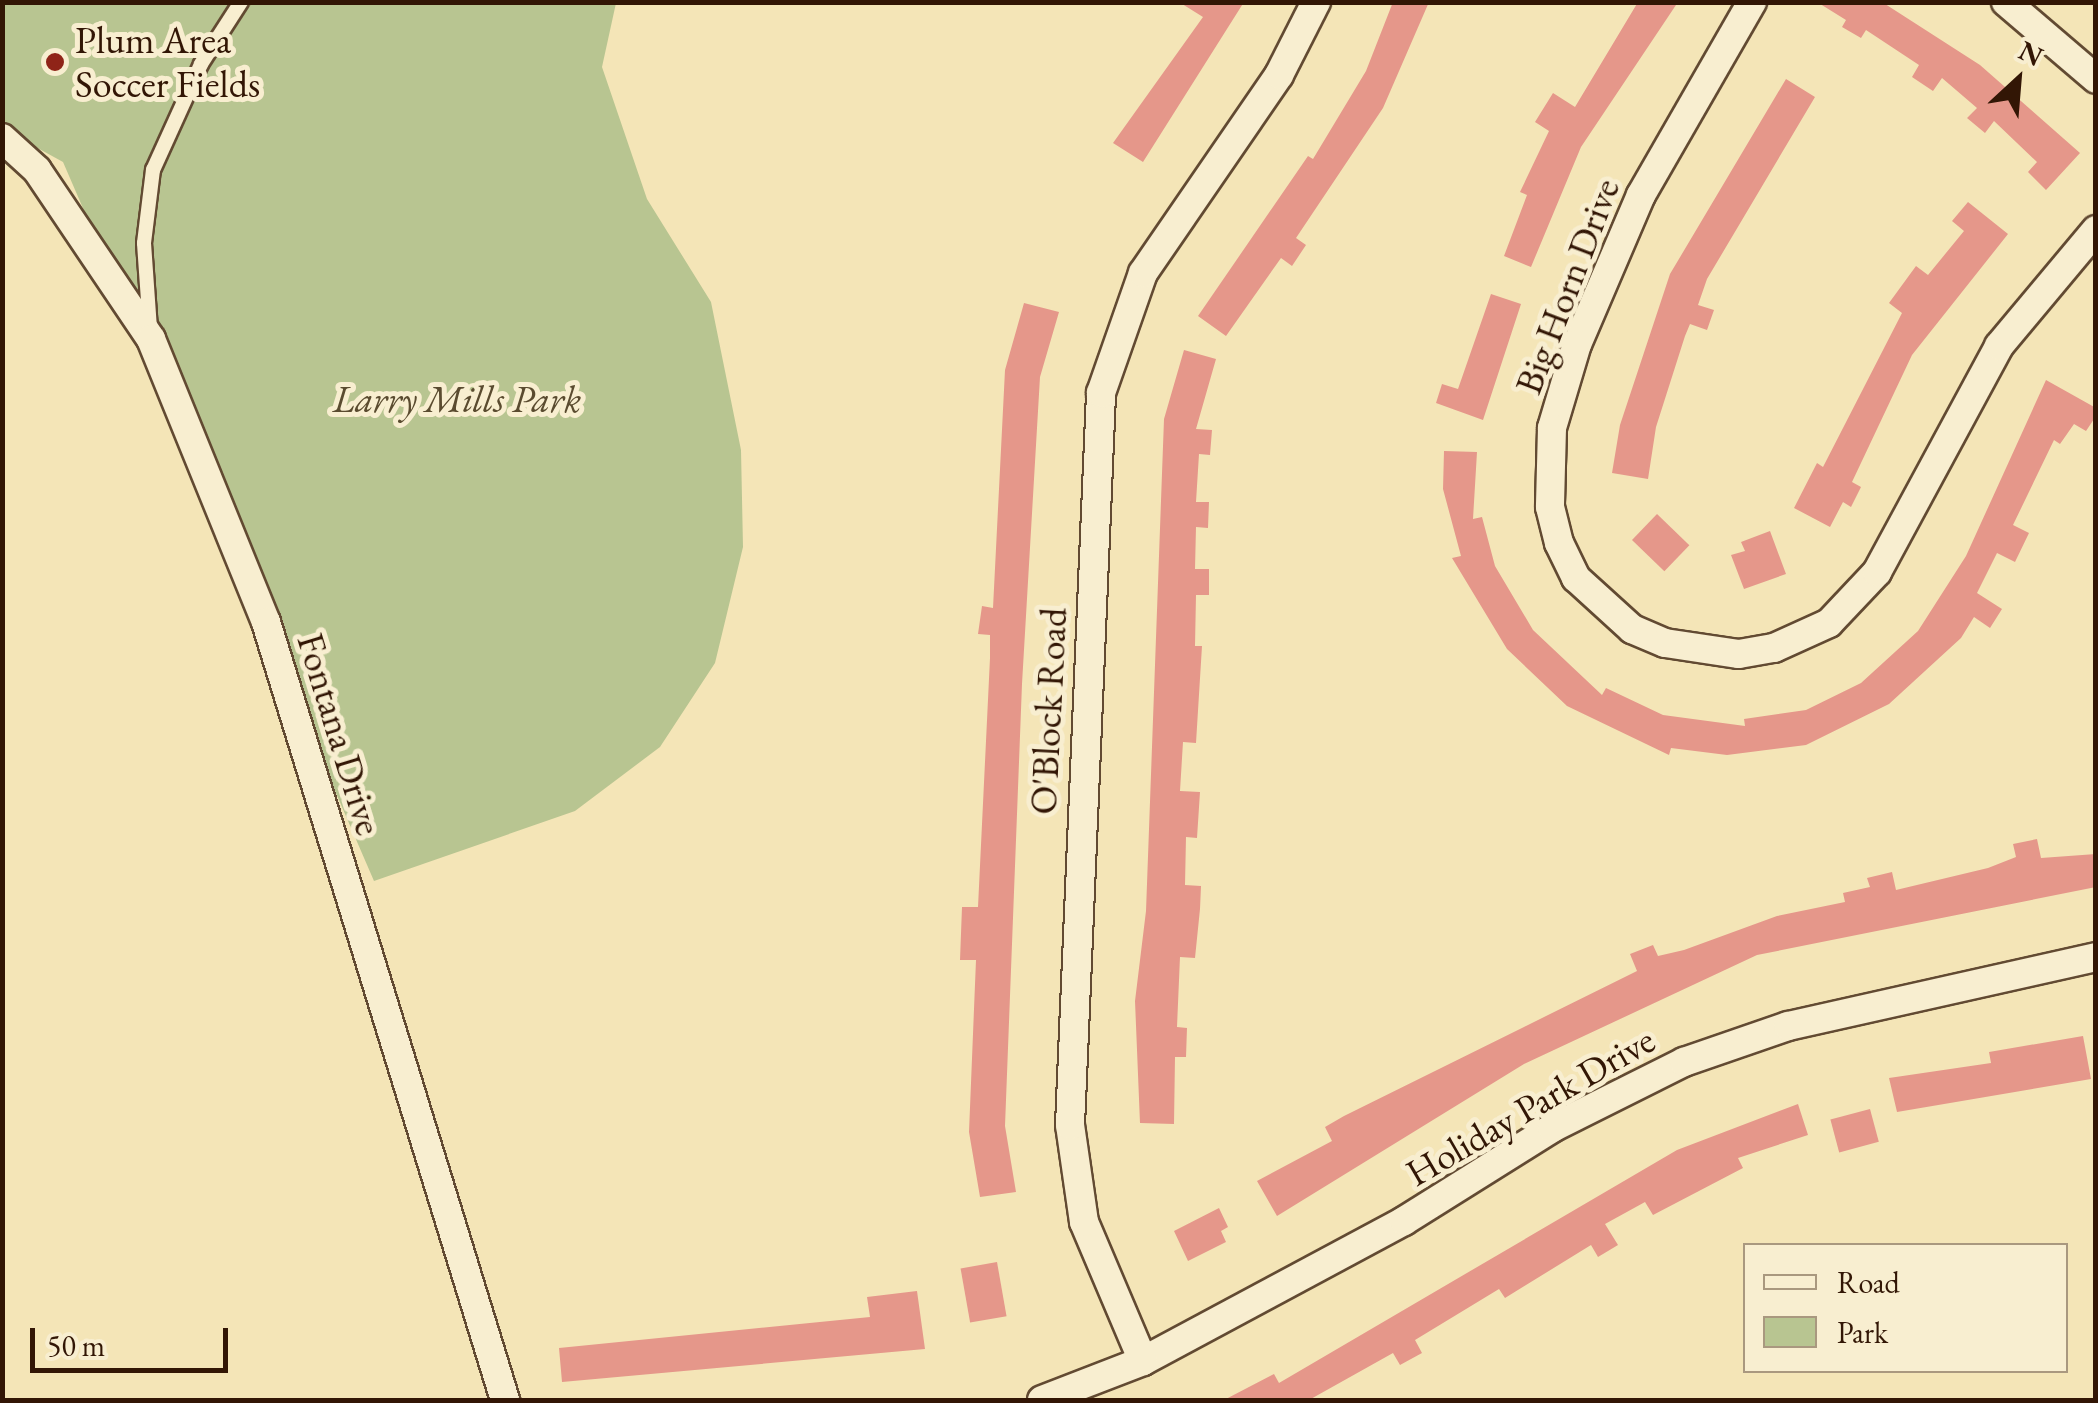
<!DOCTYPE html>
<html>
<head>
<meta charset="utf-8">
<style>
  body { margin:0 }
  #map { position:relative; width:2098px; height:1403px; overflow:hidden; background:#f4e5b7; font-family:"EB Garamond",serif }
  div>[style] { position:absolute }
  .green>* { inset:0; background:#b8c591 }
  .building>* { inset:0; background:#e5978a; transform-origin:0 0 }
  .roads { filter:drop-shadow(2px 0 #624a32) drop-shadow(-2px 0 #624a32) drop-shadow(0 2px #624a32) drop-shadow(0 -2px #624a32) }
  .service>* { height:14px; margin:-7px; padding:0 7px; transform-origin:7px; border-radius:7px; background:#f8eed0 }
  .minor>* { height:28px; margin:-14px; padding:0 14px; transform-origin:14px; border-radius:14px; background:#f8eed0 }
  .dots>* { width:28px; height:28px; translate:-50% -50%; box-sizing:border-box; border:5px solid #f8eed0; border-radius:50% }
  span { translate:-50% -50%; white-space:nowrap; text-align:center; line-height:1.15; -webkit-text-stroke:10px #f8eed0; paint-order:stroke }
  .poi-label { font-size:38px; color:#321605 }
  .left { translate:0 -50%; text-align:left }
  .street-label { font-size:38px; color:#321605 }
  .park-label { font-size:38px; color:#5a4b2f; font-style:italic }
  .frame { position:absolute; inset:0; border:5px solid #321605; pointer-events:none }
  .legend { position:absolute; left:1743px; top:1243px; width:325px; height:130px; box-sizing:border-box; background:#f8eed0; border:2px solid #a9987f; margin:0; padding:12px 18px; list-style:none; font-size:30px; color:#321605 }
  .legend li { display:flex; align-items:center; gap:20px; height:50px }
  .legend b { width:50px; border:2px solid #a9987f }
  .north { position:absolute; left:1968px; top:30px; width:100px; height:100px; -webkit-text-stroke:8px #f8eed0; paint-order:stroke; rotate:26deg; font-size:28px; font-weight:700; line-height:40px; text-align:center; color:#321605 }
  .north::after { content:''; display:block; margin:auto; width:35px; height:45px; background:#321605; clip-path:polygon(50% 0,100% 100%,50% 72%,0 100%) }
  .scale { position:absolute; left:30px; top:1328px; width:198px; height:45px; box-sizing:border-box; border:5px solid #321605; border-top:0; padding-left:12px; font-size:30px; line-height:35px; white-space:nowrap; color:#321605; -webkit-text-stroke:8px #f8eed0; paint-order:stroke }
</style>
</head>
<body>
<div id="map">
  <div class="green">
    <div style="clip-path:polygon(2px 3px,616px 3px,602px 67px,647px 199px,711px 302px,741px 450px,743px 547px,715px 663px,660px 747px,575px 811px,374px 881px,63px 162px,3px 129px)"></div>
  </div>
  <div class="building">
    <div style="clip-path:polygon(1179px 2px,1244px 2px,1143px 162px,1113px 143px,1203px 17px)"></div>
    <div style="clip-path:polygon(1393px 2px,1429px 2px,1383px 108px,1296px 238px,1306px 245px,1292px 266px,1281px 258px,1226px 336px,1198px 316px,1308px 156px,1313px 159px,1366px 71px)"></div>
    <div style="clip-path:polygon(1638px 2px,1678px 2px,1581px 147px,1531px 267px,1504px 256px,1527px 195px,1520px 192px,1549px 131px,1535px 122px,1553px 93px,1575px 107px)"></div>
    <div style="clip-path:polygon(1817px 2px,1882px 2px,1980px 65px,2080px 153px,2046px 190px,2028px 172px,2037px 162px,1994px 121px,1985px 133px,1967px 118px,1977px 108px,1942px 78px,1933px 91px,1912px 77px,1919px 65px,1866px 30px,1861px 38px,1842px 27px,1846px 20px)"></div>
    <div style="clip-path:polygon(1786px 79px,1815px 97px,1707px 279px,1698px 305px,1714px 310px,1707px 330px,1690px 324px,1685px 336px,1656px 427px,1648px 479px,1612px 473px,1620px 425px,1670px 274px)"></div>
    <div style="clip-path:polygon(1968px 202px,2008px 234px,1912px 355px,1852px 482px,1861px 487px,1851px 507px,1843px 502px,1830px 527px,1794px 508px,1817px 463px,1823px 467px,1902px 313px,1889px 303px,1916px 266px,1928px 275px,1964px 231px,1952px 221px)"></div>
    <div style="clip-path:polygon(1491px 294px,1521px 304px,1483px 420px,1436px 403px,1442px 384px,1458px 389px)"></div>
    <div style="clip-path:polygon(1024px 303px,1059px 312px,1040px 377px,1022px 684px,1005px 1126px,1016px 1192px,980px 1197px,969px 1132px,976px 960px,960px 960px,962px 907px,978px 907px,990px 658px,990px 635px,978px 634px,982px 606px,993px 608px,1005px 370px)"></div>
    <div style="clip-path:polygon(1184px 350px,1216px 359px,1196px 429px,1212px 430px,1210px 455px,1199px 454px,1196px 502px,1209px 502px,1208px 528px,1196px 527px,1195px 569px,1209px 569px,1209px 595px,1196px 595px,1195px 646px,1202px 646px,1196px 743px,1183px 742px,1180px 791px,1200px 792px,1197px 838px,1186px 837px,1185px 885px,1201px 886px,1200px 909px,1195px 958px,1180px 957px,1177px 1027px,1187px 1028px,1186px 1057px,1175px 1057px,1174px 1124px,1140px 1123px,1135px 1001px,1146px 911px,1164px 419px)"></div>
    <div style="clip-path:polygon(2046px 380px,2096px 408px,2096px 416px,2086px 431px,2074px 424px,2060px 444px,2054px 440px,2013px 525px,2029px 533px,2015px 562px,1997px 553px,1977px 593px,2002px 609px,1990px 628px,1974px 617px,1961px 638px,1889px 704px,1806px 745px,1727px 755px,1671px 748px,1669px 755px,1567px 706px,1507px 649px,1452px 558px,1461px 556px,1443px 489px,1444px 451px,1477px 452px,1473px 519px,1482px 517px,1495px 566px,1533px 630px,1602px 695px,1606px 688px,1663px 715px,1745px 726px,1744px 719px,1806px 710px,1861px 683px,1918px 631px,1966px 556px)"></div>
    <div style="left:1657px;top:514px;width:45px;height:36px;rotate:44deg"></div>
    <div style="clip-path:polygon(1770px 531px,1786px 574px,1744px 589px,1731px 555px,1745px 551px,1741px 542px)"></div>
    <div style="clip-path:polygon(2037px 839px,2041px 858px,2096px 854px,2096px 887px,1757px 955px,1524px 1064px,1277px 1216px,1257px 1181px,1332px 1141px,1325px 1127px,1344px 1116px,1637px 971px,1630px 954px,1653px 945px,1658px 956px,1684px 950px,1777px 916px,1845px 902px,1843px 893px,1870px 887px,1867px 878px,1892px 872px,1896px 890px,1988px 868px,2016px 857px,2013px 844px)"></div>
    <div style="clip-path:polygon(2083px 1036px,2091px 1079px,1897px 1112px,1889px 1078px,1991px 1063px,1989px 1052px)"></div>
    <div style="clip-path:polygon(1798px 1104px,1808px 1135px,1738px 1158px,1743px 1168px,1653px 1215px,1645px 1202px,1605px 1224px,1618px 1245px,1598px 1257px,1591px 1245px,1505px 1298px,1499px 1289px,1415px 1340px,1422px 1353px,1400px 1365px,1393px 1353px,1309px 1400px,1224px 1400px,1274px 1374px,1279px 1383px,1677px 1150px)"></div>
    <div style="left:1870px;top:1109px;width:34px;height:41px;rotate:75deg"></div>
    <div style="clip-path:polygon(1219px 1208px,1228px 1227px,1221px 1231px,1226px 1242px,1188px 1261px,1174px 1231px)"></div>
    <div style="left:997px;top:1262px;width:55px;height:37px;rotate:80deg"></div>
    <div style="clip-path:polygon(917px 1291px,925px 1349px,562px 1382px,559px 1348px,870px 1317px,867px 1297px)"></div>
  </div>
  <div class="roads">
    <div class="service">
      <div style="left:150px;top:329px;width:86px;rotate:-94deg"></div>
      <div style="left:144px;top:243px;width:74px;rotate:-83deg"></div>
      <div style="left:153px;top:170px;width:116px;rotate:-65.6deg"></div>
      <div style="left:201px;top:64px;width:74px;rotate:-57.2deg"></div>
    </div>
    <div class="minor">
      <div style="left:1752px;top:2px;width:223px;rotate:119.9deg"></div>
      <div style="left:1641px;top:195px;width:162px;rotate:113.2deg"></div>
      <div style="left:1577px;top:344px;width:88px;rotate:106.6deg"></div>
      <div style="left:1552px;top:428px;width:79px;rotate:91.5deg"></div>
      <div style="left:1550px;top:507px;width:37px;rotate:76deg"></div>
      <div style="left:1559px;top:543px;width:39px;rotate:64deg"></div>
      <div style="left:1576px;top:578px;width:76px;rotate:42.3deg"></div>
      <div style="left:1632px;top:629px;width:36px;rotate:23deg"></div>
      <div style="left:1665px;top:643px;width:75px;rotate:8.5deg"></div>
      <div style="left:1739px;top:654px;width:36px;rotate:-10deg"></div>
      <div style="left:1774px;top:648px;width:60px;rotate:-24.4deg"></div>
      <div style="left:1829px;top:623px;width:70px;rotate:-46.7deg"></div>
      <div style="left:1877px;top:572px;width:257px;rotate:-61.6deg"></div>
      <div style="left:1999px;top:346px;width:151px;rotate:-50.1deg"></div>
      <div style="left:2006px;top:2px;width:118px;rotate:40.5deg"></div>
      <div style="left:2px;top:138px;width:47px;rotate:42.4deg"></div>
      <div style="left:37px;top:170px;width:204px;rotate:56deg"></div>
      <div style="left:151px;top:339px;width:305px;rotate:67.9deg"></div>
      <div style="left:266px;top:622px;width:814px;rotate:72.92deg"></div>
      <div style="left:1143px;top:1361px;width:296px;rotate:-28.2deg"></div>
      <div style="left:1404px;top:1221px;width:175px;rotate:-32.1deg"></div>
      <div style="left:1552px;top:1128px;width:148px;rotate:-26.6deg"></div>
      <div style="left:1684px;top:1062px;width:110px;rotate:-19.1deg"></div>
      <div style="left:1788px;top:1026px;width:316px;rotate:-12.6deg"></div>
      <div style="left:1042px;top:1400px;width:108px;rotate:-21.1deg"></div>
      <div style="left:1143px;top:1361px;width:151px;rotate:-113deg"></div>
      <div style="left:1084px;top:1222px;width:98px;rotate:-98.2deg"></div>
      <div style="left:1070px;top:1125px;width:733px;rotate:-87.57deg"></div>
      <div style="left:1101px;top:393px;width:127px;rotate:-70.7deg"></div>
      <div style="left:1143px;top:273px;width:240px;rotate:-55.5deg"></div>
      <div style="left:1279px;top:75px;width:82px;rotate:-63.1deg"></div>
    </div>
  </div>
  <div class="dots">
    <div style="left:55px;top:62px;background:#8f2418"></div>
  </div>
  <div class="poi-label">
    <span class="left" style="left:75px;top:62px">Plum Area<br>Soccer Fields</span>
  </div>
  <div class="street-label">
    <span style="left:1567px;top:286px;rotate:-69deg">Big Horn Drive</span>
    <span style="left:1048px;top:711px;rotate:-87deg">O'Block Road</span>
    <span style="left:340px;top:734px;rotate:73deg">Fontana Drive</span>
    <span style="left:1530px;top:1106px;rotate:-30deg">Holiday Park Drive</span>
  </div>
  <div class="park-label">
    <span style="left:457px;top:399px">Larry Mills Park</span>
  </div>
  <div class="frame"></div>
  <ul class="legend">
  <li><b style="height:12px;background:#f8eed0"></b>Road</li>
  <li><b style="height:28px;background:#b8c591"></b>Park</li>
  </ul>
  <div class="north">N</div>
  <div class="scale">50 m</div>
</div>
</body>
</html>
